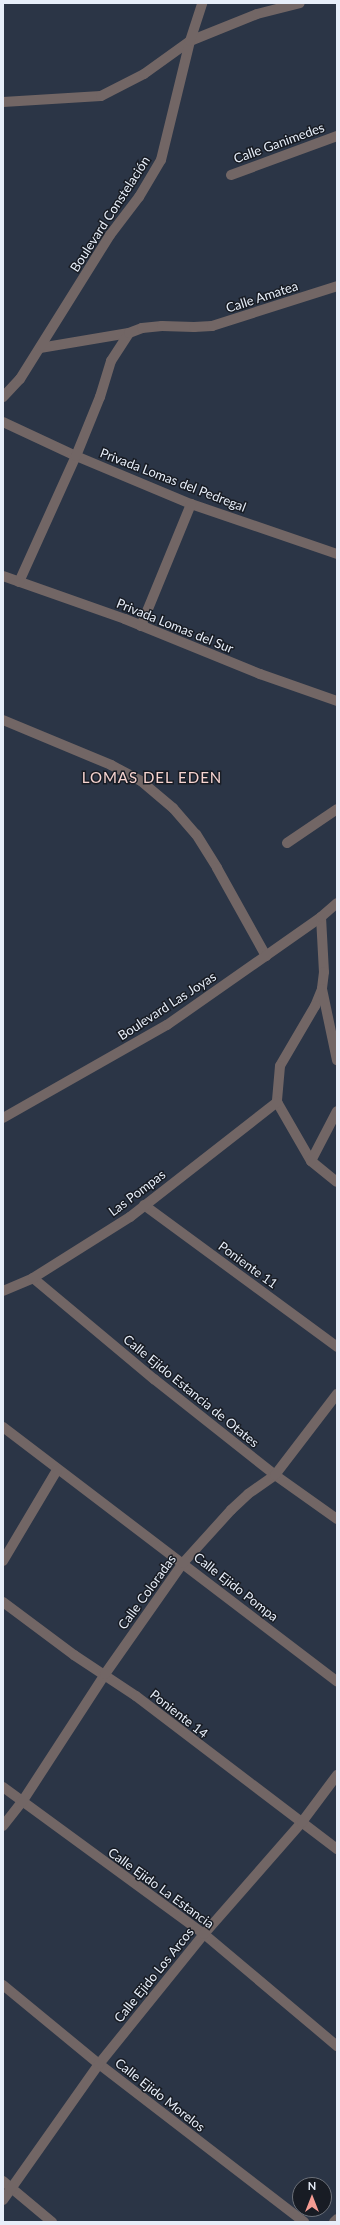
<!DOCTYPE html>
<html>
<head>
<meta charset="utf-8">
<style>
  body { margin:0 }
  #map { position:relative; width:340px; height:2225px; overflow:hidden; background:#2b3546; font-family:Lato,sans-serif }
  div>[style] { position:absolute }
  .street>* { height:10px; margin:-5px; padding:0 5px; transform-origin:5px; border-radius:5px; background:#726665 }
  span { translate:-50% -50%; white-space:nowrap; text-align:center; line-height:1.15; -webkit-text-stroke:3px #181c24; paint-order:stroke }
  .street-label { font-size:13px; color:#e7eef9 }
  .quarter-label { font-size:15px; color:#f7d4d0; letter-spacing:1px }
  .frame { position:absolute; inset:0; border:4px solid #e7eef9; pointer-events:none }
  .north { position:absolute; left:292px; top:2177px; width:40px; height:40px; box-sizing:border-box; background:#181c24; border:1px solid #6b7079; border-radius:50%; rotate:0deg; font-size:11px; font-weight:700; line-height:16px; text-align:center; color:#e7eef9 }
  .north::after { content:''; display:block; margin:auto; width:14px; height:18px; background:#f59c93; clip-path:polygon(50% 0,100% 100%,50% 72%,0 100%) }
</style>
</head>
<body>
<div id="map">
  <div class="street">
    <div style="left:3px;top:102px;width:98px;rotate:-3.5deg"></div>
    <div style="left:101px;top:96px;width:48px;rotate:-27.1deg"></div>
    <div style="left:144px;top:74px;width:57px;rotate:-35.7deg"></div>
    <div style="left:190px;top:41px;width:72px;rotate:-21.9deg"></div>
    <div style="left:257px;top:14px;width:44px;rotate:-14.3deg"></div>
    <div style="left:231px;top:175px;width:113px;rotate:-20.2deg"></div>
    <div style="left:40px;top:348px;width:90px;rotate:-9.6deg"></div>
    <div style="left:3px;top:397px;width:25px;rotate:-47deg"></div>
    <div style="left:20px;top:379px;width:170px;rotate:-58deg"></div>
    <div style="left:110px;top:235px;width:48px;rotate:-52.7deg"></div>
    <div style="left:139px;top:197px;width:43px;rotate:-59.3deg"></div>
    <div style="left:161px;top:160px;width:122px;rotate:-76.3deg"></div>
    <div style="left:190px;top:41px;width:40px;rotate:-72deg"></div>
    <div style="left:3px;top:422px;width:81px;rotate:25deg"></div>
    <div style="left:76px;top:456px;width:125px;rotate:22.7deg"></div>
    <div style="left:191px;top:504px;width:154px;rotate:18.9deg"></div>
    <div style="left:3px;top:576px;width:129px;rotate:19.4deg"></div>
    <div style="left:125px;top:619px;width:146px;rotate:22.2deg"></div>
    <div style="left:260px;top:674px;width:82px;rotate:19.3deg"></div>
    <div style="left:19px;top:582px;width:138px;rotate:-65.7deg"></div>
    <div style="left:76px;top:456px;width:64px;rotate:-67.9deg"></div>
    <div style="left:100px;top:397px;width:38px;rotate:-73deg"></div>
    <div style="left:111px;top:361px;width:33px;rotate:-57deg"></div>
    <div style="left:129px;top:333px;width:14px;rotate:-21deg"></div>
    <div style="left:142px;top:328px;width:20px;rotate:-6deg"></div>
    <div style="left:162px;top:326px;width:32px;rotate:2deg"></div>
    <div style="left:194px;top:327px;width:18px;rotate:-3deg"></div>
    <div style="left:212px;top:326px;width:131px;rotate:-17.7deg"></div>
    <div style="left:141px;top:626px;width:132px;rotate:-67.7deg"></div>
    <div style="left:3px;top:720px;width:117px;rotate:22.6deg"></div>
    <div style="left:111px;top:765px;width:34px;rotate:28deg"></div>
    <div style="left:141px;top:781px;width:42px;rotate:40.2deg"></div>
    <div style="left:173px;top:808px;width:35px;rotate:49deg"></div>
    <div style="left:196px;top:834px;width:40px;rotate:58deg"></div>
    <div style="left:217px;top:868px;width:101px;rotate:60.9deg"></div>
    <div style="left:287px;top:843px;width:60px;rotate:-34.2deg"></div>
    <div style="left:321px;top:917px;width:55px;rotate:86.9deg"></div>
    <div style="left:324px;top:972px;width:17px;rotate:97deg"></div>
    <div style="left:322px;top:989px;width:18px;rotate:112deg"></div>
    <div style="left:315px;top:1006px;width:69px;rotate:120.3deg"></div>
    <div style="left:280px;top:1066px;width:36px;rotate:95deg"></div>
    <div style="left:277px;top:1102px;width:68px;rotate:60deg"></div>
    <div style="left:311px;top:1161px;width:33px;rotate:39deg"></div>
    <div style="left:322px;top:989px;width:73px;rotate:78.1deg"></div>
    <div style="left:3px;top:1118px;width:189px;rotate:-29.6deg"></div>
    <div style="left:167px;top:1025px;width:188px;rotate:-35deg"></div>
    <div style="left:321px;top:917px;width:21px;rotate:-41deg"></div>
    <div style="left:311px;top:1161px;width:56px;rotate:-62.5deg"></div>
    <div style="left:144px;top:1205px;width:240px;rotate:36.3deg"></div>
    <div style="left:33px;top:1278px;width:158px;rotate:39.9deg"></div>
    <div style="left:154px;top:1379px;width:154px;rotate:38.4deg"></div>
    <div style="left:275px;top:1475px;width:76px;rotate:35.4deg"></div>
    <div style="left:3px;top:1291px;width:33px;rotate:-23deg"></div>
    <div style="left:33px;top:1278px;width:115px;rotate:-32.2deg"></div>
    <div style="left:130px;top:1217px;width:187px;rotate:-38deg"></div>
    <div style="left:3px;top:1427px;width:420px;rotate:37.3deg"></div>
    <div style="left:3px;top:1561px;width:106px;rotate:-59.3deg"></div>
    <div style="left:3px;top:1602px;width:89px;rotate:36.7deg"></div>
    <div style="left:74px;top:1655px;width:74px;rotate:33.5deg"></div>
    <div style="left:136px;top:1696px;width:253px;rotate:37.3deg"></div>
    <div style="left:3px;top:1787px;width:249px;rotate:36.2deg"></div>
    <div style="left:204px;top:1934px;width:174px;rotate:40.1deg"></div>
    <div style="left:3px;top:1826px;width:31px;rotate:-52deg"></div>
    <div style="left:22px;top:1802px;width:153px;rotate:-57deg"></div>
    <div style="left:105px;top:1674px;width:136px;rotate:-54.9deg"></div>
    <div style="left:183px;top:1563px;width:72px;rotate:-47.8deg"></div>
    <div style="left:231px;top:1510px;width:23px;rotate:-43deg"></div>
    <div style="left:248px;top:1494px;width:33px;rotate:-35deg"></div>
    <div style="left:275px;top:1475px;width:102px;rotate:-52.6deg"></div>
    <div style="left:3px;top:1985px;width:124px;rotate:39.5deg"></div>
    <div style="left:99px;top:2064px;width:259px;rotate:37.6deg"></div>
    <div style="left:3px;top:2181px;width:64px;rotate:39.9deg"></div>
    <div style="left:3px;top:2200px;width:166px;rotate:-54.8deg"></div>
    <div style="left:99px;top:2064px;width:167px;rotate:-51.1deg"></div>
    <div style="left:204px;top:1934px;width:149px;rotate:-48.8deg"></div>
    <div style="left:302px;top:1822px;width:59px;rotate:-53.3deg"></div>
    <div style="left:334px;top:2222px;width:4px;rotate:-45deg"></div>
  </div>
  <div class="street-label">
    <span style="left:279px;top:143px;rotate:-20deg">Calle Ganimedes</span>
    <span style="left:110px;top:214px;rotate:-57deg">Boulevard Constelación</span>
    <span style="left:262px;top:297px;rotate:-18deg">Calle Amatea</span>
    <span style="left:173px;top:480px;rotate:21deg">Privada Lomas del Pedregal</span>
    <span style="left:175px;top:626px;rotate:22deg">Privada Lomas del Sur</span>
    <span style="left:167px;top:1006px;rotate:-33deg">Boulevard Las Joyas</span>
    <span style="left:137px;top:1193px;rotate:-37deg">Las Pompas</span>
    <span style="left:248px;top:1265px;rotate:36deg">Poniente 11</span>
    <span style="left:191px;top:1391px;rotate:39deg">Calle Ejido Estancia de Otates</span>
    <span style="left:236px;top:1587px;rotate:38deg">Calle Ejido Pompa</span>
    <span style="left:147px;top:1592px;rotate:-54deg">Calle Coloradas</span>
    <span style="left:179px;top:1714px;rotate:38deg">Poniente 14</span>
    <span style="left:161px;top:1888px;rotate:36deg">Calle Ejido La Estancia</span>
    <span style="left:154px;top:1975px;rotate:-51deg">Calle Ejido Los Arcos</span>
    <span style="left:160px;top:2095px;rotate:38deg">Calle Ejido Morelos</span>
  </div>
  <div class="quarter-label">
    <span style="left:152px;top:778px">LOMAS DEL EDEN</span>
  </div>
  <div class="frame"></div>
  <div class="north">N</div>
</div>
</body>
</html>
